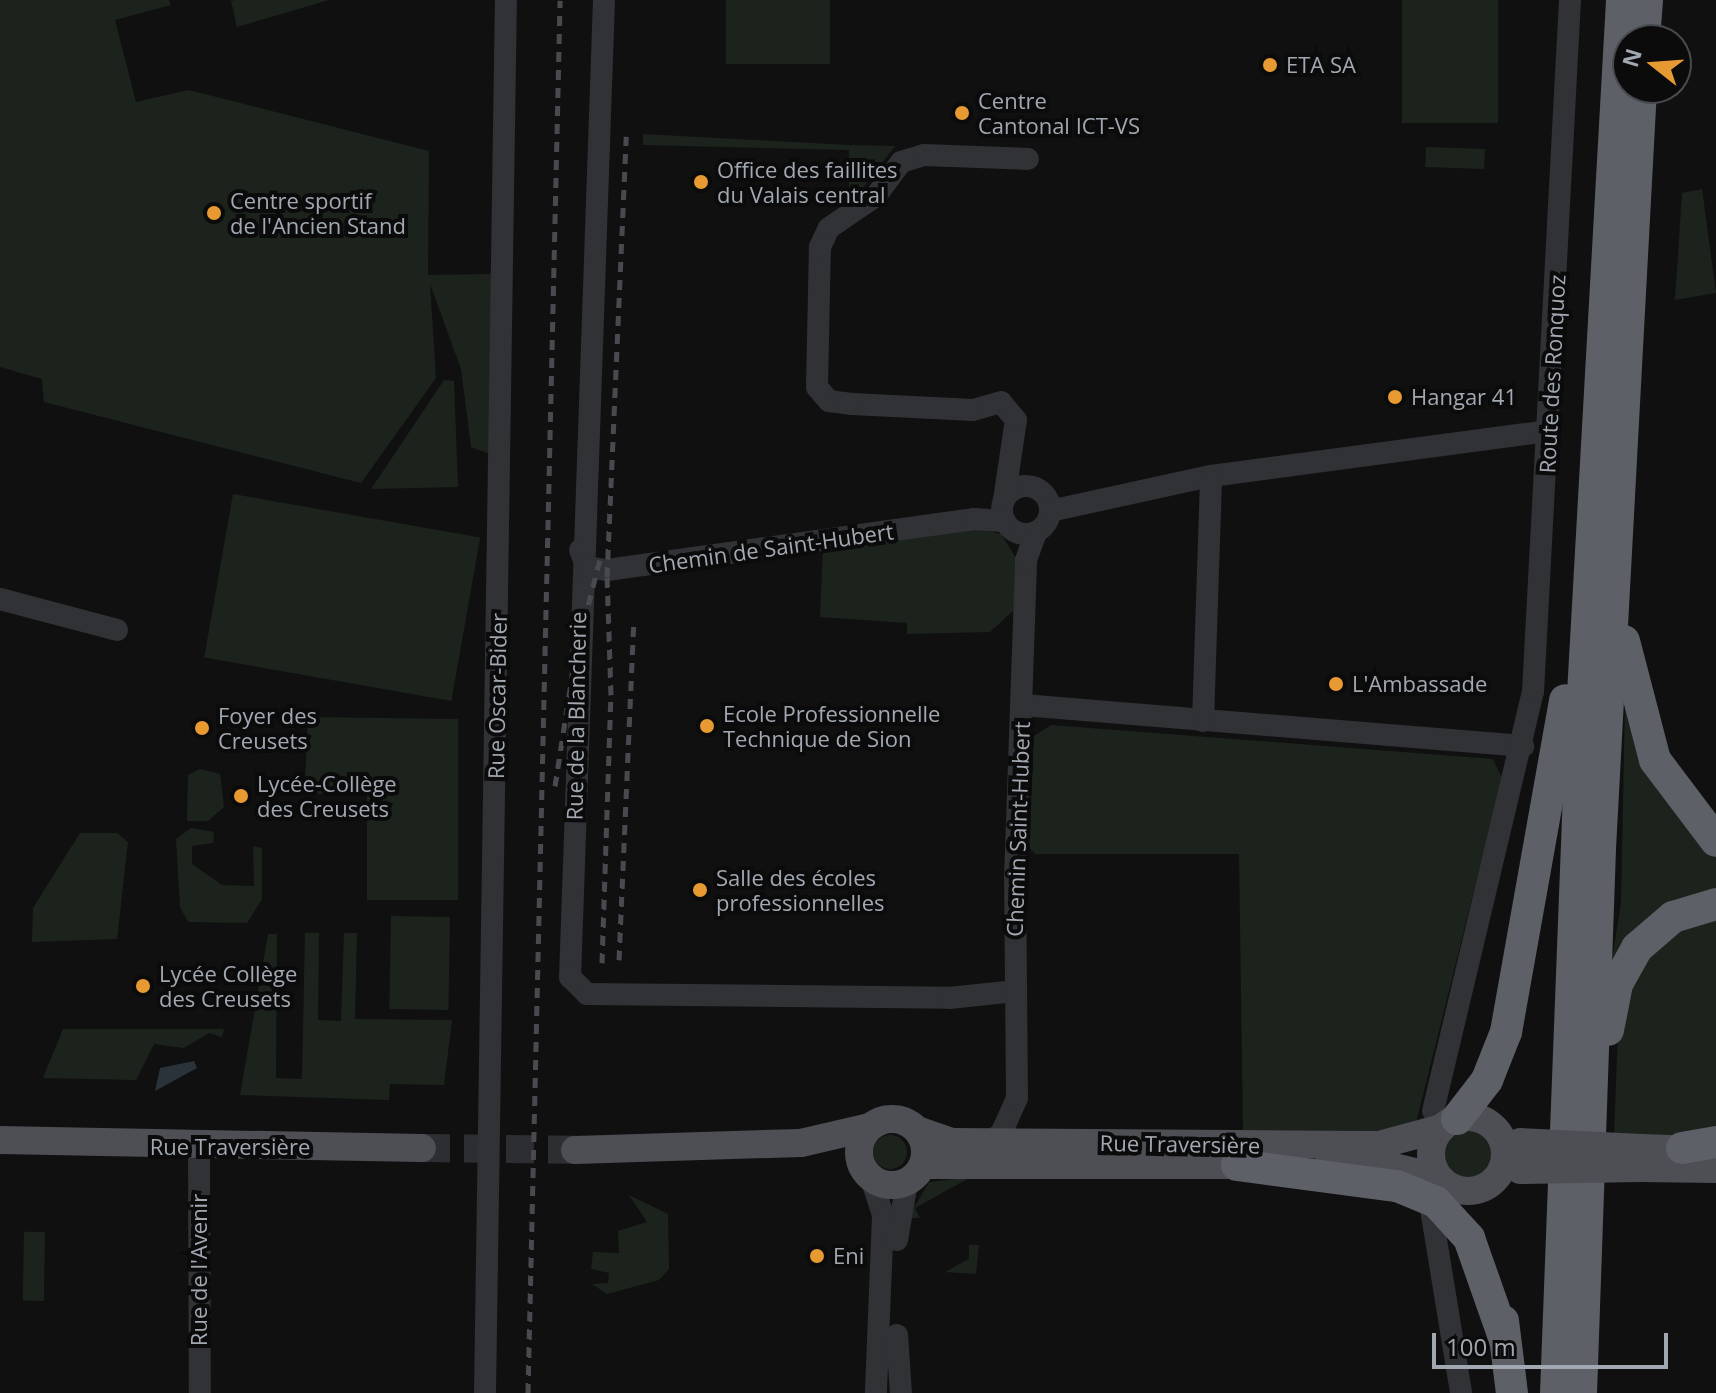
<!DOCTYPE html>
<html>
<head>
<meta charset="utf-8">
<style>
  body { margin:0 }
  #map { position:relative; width:1716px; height:1393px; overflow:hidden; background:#101011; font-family:"Open Sans",sans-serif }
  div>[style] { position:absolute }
  .green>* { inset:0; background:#1c231d; transform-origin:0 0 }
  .round { border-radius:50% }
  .water>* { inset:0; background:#2a3339 }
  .minor-tunnel>* { height:22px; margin-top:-11px; transform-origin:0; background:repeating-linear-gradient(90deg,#2d2e31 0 22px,transparent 0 33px) }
  .major-tunnel>* { height:28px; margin-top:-14px; transform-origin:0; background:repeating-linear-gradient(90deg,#2d2e31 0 28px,transparent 0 42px) }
  .minor>* { height:22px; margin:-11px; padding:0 11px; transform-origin:11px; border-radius:11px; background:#313236 }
  .minor>.ring { margin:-11px; padding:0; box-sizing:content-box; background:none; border:22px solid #313236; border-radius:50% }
  .major>* { height:28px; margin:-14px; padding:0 14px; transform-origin:14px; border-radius:14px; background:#4d4f55 }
  .major>.ring { margin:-14px; padding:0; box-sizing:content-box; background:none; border:28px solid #4d4f55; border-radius:50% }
  .highway>* { height:32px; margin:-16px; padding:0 16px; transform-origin:16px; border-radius:16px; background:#5d6167 }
  .rail>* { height:5px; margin-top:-2.5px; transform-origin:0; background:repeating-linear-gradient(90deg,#484a4f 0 10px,transparent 0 18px) }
  .major-bridge>* { height:28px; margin:-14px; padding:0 14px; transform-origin:14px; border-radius:14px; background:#4d4f55 }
  .dots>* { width:22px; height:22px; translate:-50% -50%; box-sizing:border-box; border:4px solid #0b0b0c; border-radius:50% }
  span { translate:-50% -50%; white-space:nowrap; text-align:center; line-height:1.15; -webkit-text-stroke:8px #0b0b0c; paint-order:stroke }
  .poi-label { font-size:22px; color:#a2a8b1 }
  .left { translate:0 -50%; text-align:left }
  .street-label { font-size:22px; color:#a2a8b1 }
  .north { position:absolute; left:1612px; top:24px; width:80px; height:80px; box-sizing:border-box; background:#0b0b0c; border:2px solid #474a4e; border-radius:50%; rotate:287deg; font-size:22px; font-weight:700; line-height:32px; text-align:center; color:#a2a8b1 }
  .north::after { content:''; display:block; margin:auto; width:28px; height:36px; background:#e79932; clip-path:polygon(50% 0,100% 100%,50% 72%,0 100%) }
  .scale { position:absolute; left:1432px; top:1333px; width:236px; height:36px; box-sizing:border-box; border:4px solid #a2a8b1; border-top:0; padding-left:10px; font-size:24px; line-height:28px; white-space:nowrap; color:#a2a8b1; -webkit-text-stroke:6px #0b0b0c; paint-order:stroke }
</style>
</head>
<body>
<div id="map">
  <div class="green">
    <div style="clip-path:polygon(0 0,169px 0,171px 5px,115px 20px,136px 102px,189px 90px,429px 151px,428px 275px,493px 274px,490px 454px,471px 447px,461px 369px,430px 284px,436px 378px,361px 483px,44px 402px,42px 379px,0 367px)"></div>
    <div style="clip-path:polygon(329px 0,237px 27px,231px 1px,235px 0)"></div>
    <div style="left:726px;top:0;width:104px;height:64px"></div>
    <div style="left:1402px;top:0;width:96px;height:123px"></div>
    <div style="clip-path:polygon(643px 134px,849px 145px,895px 146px,859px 193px,849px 193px,849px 150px,643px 145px)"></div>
    <div style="left:1426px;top:147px;width:59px;height:20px;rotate:2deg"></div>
    <div style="clip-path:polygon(1702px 189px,1716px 293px,1675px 300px,1682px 193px)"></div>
    <div style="clip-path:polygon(444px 380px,454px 381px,458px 487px,371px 489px)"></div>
    <div style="left:233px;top:494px;width:251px;height:166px;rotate:10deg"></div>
    <div style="clip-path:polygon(976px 528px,1001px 534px,1018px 561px,1014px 610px,990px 632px,907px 634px,907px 623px,820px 617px,823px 548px)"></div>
    <div style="clip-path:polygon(1625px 702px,1716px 852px,1716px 894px,1611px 965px,1621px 903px)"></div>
    <div style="clip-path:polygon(308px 717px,458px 719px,458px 900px,367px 900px,367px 794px,290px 794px,305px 782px)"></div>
    <div style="clip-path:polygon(1051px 725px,1493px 759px,1502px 778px,1416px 1123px,1391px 1131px,1243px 1130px,1239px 854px,1035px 854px,1029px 847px,1034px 736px)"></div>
    <div style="clip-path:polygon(200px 769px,220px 774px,224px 807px,208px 821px,187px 821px,188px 775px)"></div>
    <div style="clip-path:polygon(191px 828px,214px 832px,213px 843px,192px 846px,192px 864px,222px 885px,254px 886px,253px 846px,262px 848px,262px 899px,247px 923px,188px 922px,180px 907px,176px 839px)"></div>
    <div style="clip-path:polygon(80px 833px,117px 833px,128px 842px,117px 939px,32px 942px,33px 908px)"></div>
    <div style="clip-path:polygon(1716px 914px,1716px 1135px,1614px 1136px,1618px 1031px,1631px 976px,1681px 926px)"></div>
    <div style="left:391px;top:916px;width:59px;height:93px;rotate:1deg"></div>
    <div style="clip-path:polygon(305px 933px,319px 933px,318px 1020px,341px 1021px,344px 933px,357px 933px,355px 1019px,452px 1020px,444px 1085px,390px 1084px,389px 1100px,240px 1095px,268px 934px,277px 934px,276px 1078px,302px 1079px)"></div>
    <div style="clip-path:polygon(63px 1029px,224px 1029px,222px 1037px,209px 1033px,184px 1048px,154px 1044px,136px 1080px,43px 1078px)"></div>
    <div class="round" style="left:1444px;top:1130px;width:48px;height:48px"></div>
    <div class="round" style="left:873px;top:1135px;width:34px;height:34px"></div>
    <div style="clip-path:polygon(971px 1177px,915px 1208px,920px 1218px,908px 1218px,929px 1182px)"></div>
    <div style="clip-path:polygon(629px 1195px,668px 1214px,669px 1269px,659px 1280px,607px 1294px,592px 1284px,608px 1283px,609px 1273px,591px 1269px,593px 1252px,619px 1253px,618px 1231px,647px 1222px)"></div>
    <div style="left:45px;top:1232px;width:69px;height:21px;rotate:91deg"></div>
    <div style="clip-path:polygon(969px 1245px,979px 1245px,976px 1274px,945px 1272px,969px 1259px)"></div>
  </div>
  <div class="water">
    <div style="clip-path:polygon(194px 1061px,197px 1068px,155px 1091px,160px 1068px)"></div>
  </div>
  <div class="minor-tunnel">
    <div style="left:1429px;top:1188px;width:69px;rotate:-88.3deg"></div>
  </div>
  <div class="major-tunnel">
    <div style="left:422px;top:1148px;width:153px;rotate:0.7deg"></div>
  </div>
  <div class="minor">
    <div style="left:604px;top:0;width:978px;rotate:91.99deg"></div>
    <div style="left:570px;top:977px;width:24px;rotate:45deg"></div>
    <div style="left:587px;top:994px;width:362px;rotate:0.6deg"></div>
    <div style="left:949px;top:998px;width:67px;rotate:-6deg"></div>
    <div class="ring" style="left:1002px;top:486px;width:26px;height:26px"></div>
    <div style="left:1004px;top:500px;width:81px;rotate:-81.5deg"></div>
    <div style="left:1016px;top:420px;width:23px;rotate:-130deg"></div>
    <div style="left:1001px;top:402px;width:29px;rotate:164deg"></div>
    <div style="left:973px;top:410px;width:121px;rotate:-177.2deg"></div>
    <div style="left:852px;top:404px;width:23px;rotate:-173deg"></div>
    <div style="left:829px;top:401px;width:18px;rotate:-131deg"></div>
    <div style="left:817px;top:387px;width:140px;rotate:-88.8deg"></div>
    <div style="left:820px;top:247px;width:21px;rotate:-65deg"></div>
    <div style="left:829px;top:228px;width:57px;rotate:-34.2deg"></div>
    <div style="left:876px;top:196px;width:42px;rotate:-53.7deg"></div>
    <div style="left:901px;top:162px;width:24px;rotate:-17deg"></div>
    <div style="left:924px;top:155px;width:104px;rotate:2.2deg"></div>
    <div style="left:1050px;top:511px;width:165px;rotate:-12.3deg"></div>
    <div style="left:1211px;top:476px;width:341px;rotate:-7.6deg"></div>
    <div style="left:580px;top:550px;width:18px;rotate:68deg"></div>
    <div style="left:587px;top:567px;width:20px;rotate:9deg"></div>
    <div style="left:607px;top:570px;width:371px;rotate:-7.9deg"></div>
    <div style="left:974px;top:519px;width:31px;rotate:4deg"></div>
    <div style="left:0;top:599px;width:121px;rotate:14.8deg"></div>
    <div style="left:1023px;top:705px;width:502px;rotate:4.69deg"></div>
    <div style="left:1203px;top:721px;width:245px;rotate:-88.1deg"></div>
    <div style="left:1433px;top:1111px;width:431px;rotate:-76.6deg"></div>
    <div style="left:1533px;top:692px;width:693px;rotate:-86.94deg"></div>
    <div style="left:988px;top:1142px;width:15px;rotate:-32deg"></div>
    <div style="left:1001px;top:1134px;width:39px;rotate:-66deg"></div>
    <div style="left:1017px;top:1098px;width:219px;rotate:-90.5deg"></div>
    <div style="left:1015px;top:879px;width:319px;rotate:-88deg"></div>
    <div style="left:1026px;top:560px;width:29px;rotate:-70deg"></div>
    <div style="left:199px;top:1147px;width:246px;rotate:89.8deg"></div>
    <div style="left:871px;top:1178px;width:40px;rotate:72deg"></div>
    <div style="left:883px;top:1216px;width:177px;rotate:92.3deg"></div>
    <div style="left:1431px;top:1209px;width:186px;rotate:80.7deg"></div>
    <div style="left:897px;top:1240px;width:59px;rotate:-80.2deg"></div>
    <div style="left:897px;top:1335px;width:58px;rotate:86.1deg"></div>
    <div style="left:485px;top:1393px;width:1393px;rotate:-89.14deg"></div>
  </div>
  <div class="major">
    <div class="ring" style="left:1431px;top:1117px;width:46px;height:46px"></div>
    <div class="ring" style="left:859px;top:1119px;width:38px;height:38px"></div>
    <div style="left:917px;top:1130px;width:36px;rotate:19deg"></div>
    <div style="left:951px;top:1142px;width:428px;rotate:0.4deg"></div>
    <div style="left:1379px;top:1145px;width:65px;rotate:-15.1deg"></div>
    <div style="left:0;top:1140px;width:422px;rotate:1.1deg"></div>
    <div style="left:1641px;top:1148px;width:62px;rotate:1.8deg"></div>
    <div style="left:575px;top:1150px;width:226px;rotate:-1.8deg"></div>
    <div style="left:801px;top:1143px;width:70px;rotate:-13.2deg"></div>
    <div style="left:923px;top:1165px;width:335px"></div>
    <div style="left:1328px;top:1165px;width:62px;rotate:0.9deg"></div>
    <div style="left:1390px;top:1166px;width:51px;rotate:13.5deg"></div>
    <div style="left:1640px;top:1168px;width:76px;rotate:0.8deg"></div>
  </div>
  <div class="highway">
    <div style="left:1644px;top:40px;width:40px;rotate:-85.7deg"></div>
    <div style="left:1624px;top:641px;width:123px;rotate:75.4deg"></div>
    <div style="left:1655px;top:760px;width:101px;rotate:53deg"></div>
    <div style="left:1608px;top:1030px;width:47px;rotate:-78.9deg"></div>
    <div style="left:1617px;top:984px;width:41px;rotate:-60.9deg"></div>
    <div style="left:1637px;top:948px;width:48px;rotate:-40.7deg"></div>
    <div style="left:1673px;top:917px;width:45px;rotate:-16.8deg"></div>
    <div style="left:1457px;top:1119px;width:49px;rotate:-52.4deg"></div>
    <div style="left:1487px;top:1080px;width:52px;rotate:-68.4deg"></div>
    <div style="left:1506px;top:1032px;width:337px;rotate:-79.9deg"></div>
    <div style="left:1682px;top:1148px;width:35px;rotate:-10deg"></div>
    <div style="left:1237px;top:1165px;width:161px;rotate:7.5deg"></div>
    <div style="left:1397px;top:1186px;width:42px;rotate:22.3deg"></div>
    <div style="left:1436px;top:1202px;width:49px;rotate:47.5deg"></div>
    <div style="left:1469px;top:1238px;width:108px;rotate:70.6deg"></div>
    <div style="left:1503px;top:1321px;width:73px;rotate:82.9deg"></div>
    <div style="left:1556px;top:1393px;width:681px;rotate:-87.81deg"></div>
    <div style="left:1582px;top:712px;width:713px;rotate:-86.78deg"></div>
    <div style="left:1581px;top:1393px;width:545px;rotate:-88deg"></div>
    <div style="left:1600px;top:848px;width:761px;rotate:-86.91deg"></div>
  </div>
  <div class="rail">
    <div style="left:555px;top:786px;width:131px;rotate:-81.2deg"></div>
    <div style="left:575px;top:657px;width:101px;rotate:-75.7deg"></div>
    <div style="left:619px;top:960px;width:341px;rotate:-87.5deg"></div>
    <div style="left:602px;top:963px;width:268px;rotate:-88.1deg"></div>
    <div style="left:611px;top:695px;width:118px;rotate:-91.9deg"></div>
    <div style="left:607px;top:577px;width:441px;rotate:-87.5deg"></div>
    <div style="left:528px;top:1393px;width:1393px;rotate:-88.68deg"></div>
  </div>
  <div class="major-bridge">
    <div style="left:1520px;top:1142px;width:121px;rotate:2.8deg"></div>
    <div style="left:1520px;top:1170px;width:120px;rotate:-1deg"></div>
  </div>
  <div class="dots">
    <div style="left:1270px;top:65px;background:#e79932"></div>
    <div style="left:962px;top:113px;background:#e79932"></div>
    <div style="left:701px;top:182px;background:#e79932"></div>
    <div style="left:214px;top:213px;background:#e79932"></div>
    <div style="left:1395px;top:397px;background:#e79932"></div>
    <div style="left:1336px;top:684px;background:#e79932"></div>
    <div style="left:707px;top:726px;background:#e79932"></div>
    <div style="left:202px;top:728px;background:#e79932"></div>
    <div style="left:241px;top:796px;background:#e79932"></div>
    <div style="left:700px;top:890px;background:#e79932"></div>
    <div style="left:143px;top:986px;background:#e79932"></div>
    <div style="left:817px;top:1256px;background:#e79932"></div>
  </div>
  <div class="poi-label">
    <span class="left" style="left:1286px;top:65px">ETA SA</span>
    <span class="left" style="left:978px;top:113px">Centre<br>Cantonal ICT-VS</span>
    <span class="left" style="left:717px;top:182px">Office des faillites<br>du Valais central</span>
    <span class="left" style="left:230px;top:213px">Centre sportif<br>de l'Ancien Stand</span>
    <span class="left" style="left:1411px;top:397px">Hangar 41</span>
    <span class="left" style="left:1352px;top:684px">L'Ambassade</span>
    <span class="left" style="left:723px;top:726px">Ecole Professionnelle<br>Technique de Sion</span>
    <span class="left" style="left:218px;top:728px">Foyer des<br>Creusets</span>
    <span class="left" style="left:257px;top:796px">Lycée-Collège<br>des Creusets</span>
    <span class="left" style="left:716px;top:890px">Salle des écoles<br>professionnelles</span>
    <span class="left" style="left:159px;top:986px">Lycée Collège<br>des Creusets</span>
    <span class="left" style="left:833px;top:1256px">Eni</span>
  </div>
  <div class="street-label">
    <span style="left:1552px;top:374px;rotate:-87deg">Route des Ronquoz</span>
    <span style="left:771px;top:548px;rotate:-8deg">Chemin de Saint-Hubert</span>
    <span style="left:497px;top:696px;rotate:-89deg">Rue Oscar-Bider</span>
    <span style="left:576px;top:716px;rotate:-89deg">Rue de la Blancherie</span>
    <span style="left:1018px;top:829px;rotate:-88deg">Chemin Saint-Hubert</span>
    <span style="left:1180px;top:1144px;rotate:1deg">Rue Traversière</span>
    <span style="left:230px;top:1147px">Rue Traversière</span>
    <span style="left:199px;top:1270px;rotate:-90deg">Rue de l'Avenir</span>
  </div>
  <div class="north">N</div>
  <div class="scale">100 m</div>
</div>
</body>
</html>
